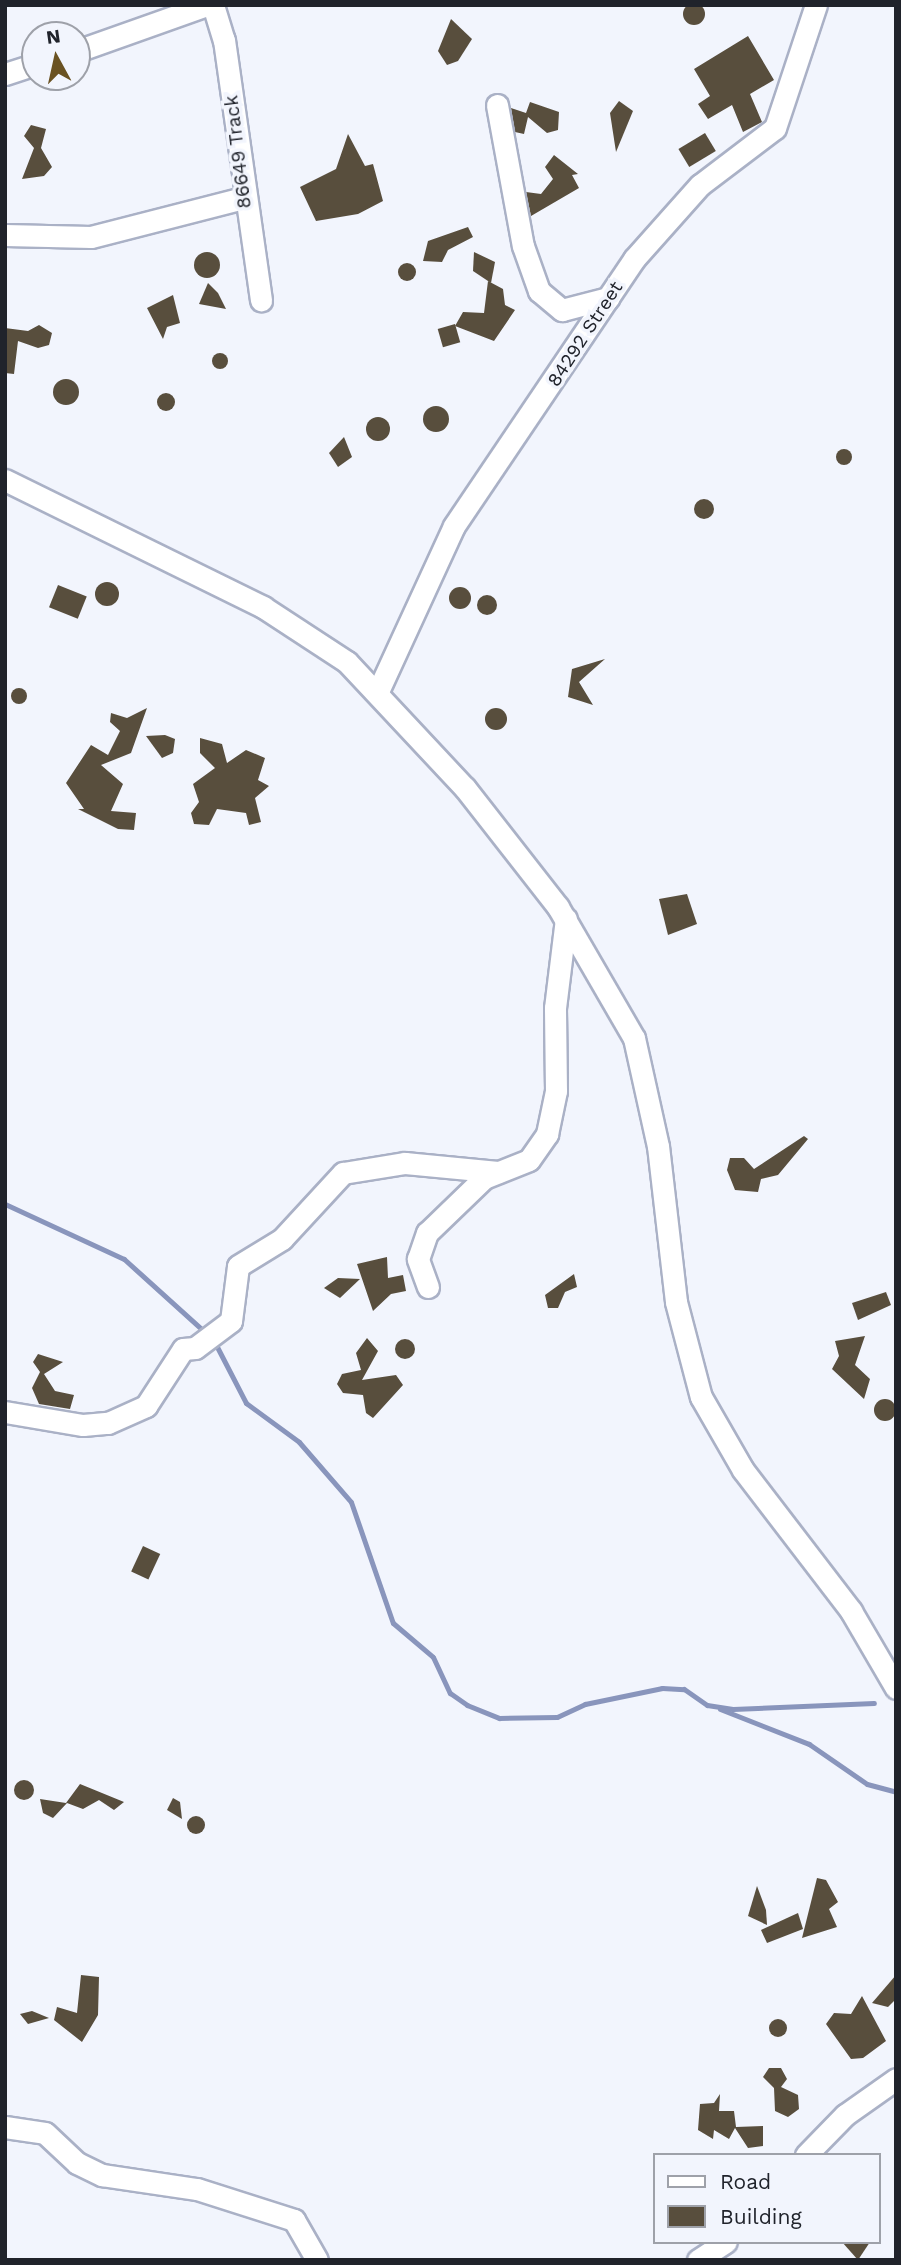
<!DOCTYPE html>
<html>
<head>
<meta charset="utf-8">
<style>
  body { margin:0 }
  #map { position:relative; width:901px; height:2265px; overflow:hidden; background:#f2f5fd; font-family:"Work Sans",sans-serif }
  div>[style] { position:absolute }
  .stream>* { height:5px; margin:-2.5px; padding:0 2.5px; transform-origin:2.5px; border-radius:2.5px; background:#8995bc }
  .building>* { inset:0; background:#584e3d; transform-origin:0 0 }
  .round { border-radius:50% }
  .roads { filter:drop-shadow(2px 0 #aab1c6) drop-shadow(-2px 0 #aab1c6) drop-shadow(0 2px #aab1c6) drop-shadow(0 -2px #aab1c6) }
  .minor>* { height:21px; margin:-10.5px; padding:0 10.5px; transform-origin:10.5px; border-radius:10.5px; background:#fff }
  span { translate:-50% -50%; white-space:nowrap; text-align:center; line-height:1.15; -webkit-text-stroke:7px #f2f5fd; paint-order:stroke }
  .street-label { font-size:19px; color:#20232b }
  .frame { position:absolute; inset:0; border:7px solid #20232b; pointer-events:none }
  .legend { position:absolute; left:653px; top:2153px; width:228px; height:91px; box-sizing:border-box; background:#f2f5fd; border:2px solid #9ea1a9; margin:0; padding:9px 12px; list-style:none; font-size:21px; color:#20232b }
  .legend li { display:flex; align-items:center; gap:14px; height:35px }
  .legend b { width:35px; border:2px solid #9ea1a9 }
  .north { position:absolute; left:21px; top:21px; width:70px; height:70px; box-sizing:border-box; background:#f2f5fd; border:2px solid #9ea1a9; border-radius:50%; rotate:352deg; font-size:19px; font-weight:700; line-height:28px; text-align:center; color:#20232b }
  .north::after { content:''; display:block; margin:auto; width:24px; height:32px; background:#6a5222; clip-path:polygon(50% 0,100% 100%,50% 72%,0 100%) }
</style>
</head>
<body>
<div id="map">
  <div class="stream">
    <div style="left:5px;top:1204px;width:131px;rotate:24.8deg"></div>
    <div style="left:124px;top:1259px;width:112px;rotate:42.1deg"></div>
    <div style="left:214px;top:1341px;width:70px;rotate:62.7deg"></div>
    <div style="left:246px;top:1403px;width:66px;rotate:36.3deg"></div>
    <div style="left:299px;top:1442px;width:79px;rotate:49.1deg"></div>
    <div style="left:351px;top:1502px;width:128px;rotate:70.9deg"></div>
    <div style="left:393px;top:1623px;width:52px;rotate:40.4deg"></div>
    <div style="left:433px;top:1657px;width:40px;rotate:65deg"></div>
    <div style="left:450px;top:1693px;width:21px;rotate:35deg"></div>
    <div style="left:467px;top:1705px;width:35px;rotate:22deg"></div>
    <div style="left:499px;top:1718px;width:58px;rotate:-1deg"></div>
    <div style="left:557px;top:1717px;width:31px;rotate:-25deg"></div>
    <div style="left:585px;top:1704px;width:79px;rotate:-11.7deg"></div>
    <div style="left:662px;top:1688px;width:22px;rotate:3deg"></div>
    <div style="left:684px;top:1689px;width:28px;rotate:35deg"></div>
    <div style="left:707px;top:1705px;width:26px;rotate:9deg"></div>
    <div style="left:733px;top:1709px;width:141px;rotate:-2.4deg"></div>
    <div style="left:720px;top:1709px;width:96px;rotate:21.5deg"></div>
    <div style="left:809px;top:1744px;width:70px;rotate:34.6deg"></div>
    <div style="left:867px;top:1784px;width:30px;rotate:15deg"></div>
  </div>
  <div class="building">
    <div class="round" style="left:683px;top:3px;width:22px;height:22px"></div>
    <div style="clip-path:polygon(451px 19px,472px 39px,458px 61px,447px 65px,438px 51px)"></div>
    <div style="clip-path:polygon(748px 36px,774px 80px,750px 94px,762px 122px,743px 132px,732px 105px,708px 119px,698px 104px,710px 96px,694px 69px)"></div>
    <div style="clip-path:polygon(619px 101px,633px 111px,616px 152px,610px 113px)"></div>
    <div style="clip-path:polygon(530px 102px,559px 112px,558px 130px,547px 133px,528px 117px,524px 134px,515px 132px,511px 108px,526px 113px)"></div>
    <div style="clip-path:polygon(31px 125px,46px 129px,41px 148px,52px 167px,44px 176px,22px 179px,34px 148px,24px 136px)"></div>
    <div style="left:705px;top:133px;width:21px;height:31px;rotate:59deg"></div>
    <div style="clip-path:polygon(348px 134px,365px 166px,373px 164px,383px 201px,358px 214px,316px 221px,300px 187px,336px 169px)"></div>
    <div style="clip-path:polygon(554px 155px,578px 174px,572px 175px,579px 188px,531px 216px,526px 192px,541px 194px,553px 179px,545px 167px)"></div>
    <div style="clip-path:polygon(468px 227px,473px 237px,448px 250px,442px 262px,423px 261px,428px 241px)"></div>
    <div style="clip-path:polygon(474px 252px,495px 262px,491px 283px,473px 271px)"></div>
    <div class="round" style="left:194px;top:252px;width:26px;height:26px"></div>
    <div class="round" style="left:398px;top:263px;width:18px;height:18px"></div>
    <div style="clip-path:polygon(488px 281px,503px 289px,505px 305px,515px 310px,494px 341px,455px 326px,463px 312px,484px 313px)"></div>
    <div style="clip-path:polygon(208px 283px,218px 293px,226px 309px,199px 304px)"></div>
    <div style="clip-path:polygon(173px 295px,180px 323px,167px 327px,163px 339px,147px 308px)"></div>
    <div style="left:455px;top:324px;width:19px;height:18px;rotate:74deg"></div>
    <div style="clip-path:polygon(39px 325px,52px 333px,49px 345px,38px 348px,18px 341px,14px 374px,5px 373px,5px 328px,28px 331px)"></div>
    <div class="round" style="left:212px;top:353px;width:16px;height:16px"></div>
    <div class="round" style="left:53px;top:379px;width:26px;height:26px"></div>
    <div class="round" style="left:157px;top:393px;width:18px;height:18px"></div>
    <div class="round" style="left:423px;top:406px;width:26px;height:26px"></div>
    <div class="round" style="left:366px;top:417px;width:24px;height:24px"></div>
    <div style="clip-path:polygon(344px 437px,352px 457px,338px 467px,329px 453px)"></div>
    <div class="round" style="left:836px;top:449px;width:16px;height:16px"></div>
    <div class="round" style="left:694px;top:499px;width:20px;height:20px"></div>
    <div class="round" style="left:95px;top:582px;width:24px;height:24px"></div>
    <div style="left:58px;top:585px;width:31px;height:24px;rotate:22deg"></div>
    <div class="round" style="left:449px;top:587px;width:22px;height:22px"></div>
    <div class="round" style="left:477px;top:595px;width:20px;height:20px"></div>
    <div style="clip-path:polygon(605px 659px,579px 682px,593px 705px,568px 697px,572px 669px)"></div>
    <div class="round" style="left:11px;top:688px;width:16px;height:16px"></div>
    <div class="round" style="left:485px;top:708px;width:22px;height:22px"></div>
    <div style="clip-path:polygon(147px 708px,131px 753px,101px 765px,123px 784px,111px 811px,136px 813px,134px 830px,118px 829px,78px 809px,84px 809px,66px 783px,91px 745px,108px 755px,120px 731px,110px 722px,111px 713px,127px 718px)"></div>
    <div style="clip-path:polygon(165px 735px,175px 739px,173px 753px,162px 758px,146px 736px)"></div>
    <div style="clip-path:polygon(200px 738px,222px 744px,227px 763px,246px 750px,265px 758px,258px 780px,269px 786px,255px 798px,261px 822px,249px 825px,246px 813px,217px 809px,209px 825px,194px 824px,191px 813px,199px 802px,193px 784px,215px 768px,200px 753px)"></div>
    <div style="clip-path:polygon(687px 894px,697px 924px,668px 935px,659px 899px)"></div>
    <div style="clip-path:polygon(804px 1136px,808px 1139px,778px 1175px,761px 1179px,758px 1192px,735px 1190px,727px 1170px,730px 1158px,744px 1158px,754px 1169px)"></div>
    <div style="clip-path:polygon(387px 1257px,388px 1278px,403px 1275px,406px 1291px,391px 1294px,373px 1311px,357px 1264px)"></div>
    <div style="clip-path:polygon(574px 1274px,577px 1287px,565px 1292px,558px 1308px,548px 1308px,545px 1295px)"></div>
    <div style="clip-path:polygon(338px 1278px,360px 1279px,340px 1298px,324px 1288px)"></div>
    <div style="clip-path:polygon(886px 1292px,891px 1305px,858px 1320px,852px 1303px)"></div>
    <div style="clip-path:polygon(865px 1336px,855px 1365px,870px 1379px,864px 1399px,832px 1369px,839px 1356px,835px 1341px)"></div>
    <div style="clip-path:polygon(367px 1338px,378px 1351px,362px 1380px,396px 1375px,403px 1385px,373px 1418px,366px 1413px,363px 1395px,343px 1393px,337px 1384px,342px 1374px,361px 1370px,356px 1353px)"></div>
    <div class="round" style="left:395px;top:1339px;width:20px;height:20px"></div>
    <div style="clip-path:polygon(38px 1354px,63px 1362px,44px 1374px,55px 1391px,74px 1395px,70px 1409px,39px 1404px,32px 1388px,40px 1372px,33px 1362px)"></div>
    <div class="round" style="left:874px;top:1399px;width:22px;height:22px"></div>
    <div style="left:143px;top:1546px;width:19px;height:28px;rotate:25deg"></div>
    <div class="round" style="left:14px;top:1780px;width:20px;height:20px"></div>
    <div style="clip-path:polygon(80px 1784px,124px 1802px,114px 1810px,99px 1800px,83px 1809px,67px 1803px,53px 1818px,43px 1813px,40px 1799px,66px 1803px)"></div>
    <div style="clip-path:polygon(173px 1798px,180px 1802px,182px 1819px,167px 1810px)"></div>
    <div class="round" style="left:187px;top:1816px;width:18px;height:18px"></div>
    <div style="clip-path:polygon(817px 1878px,826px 1880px,838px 1902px,829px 1909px,837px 1927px,802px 1938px)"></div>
    <div style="clip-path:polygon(757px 1886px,766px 1910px,767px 1925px,748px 1916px)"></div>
    <div style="clip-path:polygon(798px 1913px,803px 1929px,767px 1943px,761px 1930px)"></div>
    <div style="clip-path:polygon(81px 1975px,99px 1977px,98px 2015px,82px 2042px,54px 2020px,57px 2007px,77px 2013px)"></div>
    <div style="clip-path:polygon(896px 1975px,896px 1999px,888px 2007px,872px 2003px)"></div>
    <div style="clip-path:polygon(862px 1996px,886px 2041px,863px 2058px,851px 2059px,826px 2024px,834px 2013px,851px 2014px)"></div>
    <div style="clip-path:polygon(32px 2011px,49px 2018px,28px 2024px,20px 2014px)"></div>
    <div class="round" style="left:769px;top:2019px;width:18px;height:18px"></div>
    <div style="clip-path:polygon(769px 2068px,781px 2068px,787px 2079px,781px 2087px,798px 2095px,799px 2109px,788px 2117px,775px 2111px,774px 2088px,763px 2077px)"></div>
    <div style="clip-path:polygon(720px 2094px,719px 2111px,734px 2111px,736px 2127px,763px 2126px,763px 2146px,748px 2148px,735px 2128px,729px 2139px,714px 2130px,713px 2139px,698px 2130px,700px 2104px,714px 2103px)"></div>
    <div style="clip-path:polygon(842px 2242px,870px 2242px,858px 2260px)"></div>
  </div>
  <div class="roads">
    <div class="minor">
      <div style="left:213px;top:5px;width:37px;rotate:73deg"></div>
      <div style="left:224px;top:40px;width:263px;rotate:81.9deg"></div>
      <div style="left:77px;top:51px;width:138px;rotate:-19.5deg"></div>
      <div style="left:5px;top:74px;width:32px;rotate:-18deg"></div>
      <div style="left:497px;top:105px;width:143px;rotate:79.6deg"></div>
      <div style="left:523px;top:246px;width:48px;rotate:70.4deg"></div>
      <div style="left:539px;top:291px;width:30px;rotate:40deg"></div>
      <div style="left:562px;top:310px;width:48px;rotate:-14.6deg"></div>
      <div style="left:5px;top:235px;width:86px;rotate:1.3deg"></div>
      <div style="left:91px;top:237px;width:157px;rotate:-14.4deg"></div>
      <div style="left:5px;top:480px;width:288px;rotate:26.2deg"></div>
      <div style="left:263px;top:607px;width:100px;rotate:33.2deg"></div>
      <div style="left:347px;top:662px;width:173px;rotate:46.9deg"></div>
      <div style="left:465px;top:788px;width:151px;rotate:52deg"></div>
      <div style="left:558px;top:907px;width:151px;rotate:59.9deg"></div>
      <div style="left:634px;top:1038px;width:111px;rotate:77.5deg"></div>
      <div style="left:658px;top:1146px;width:157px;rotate:83.4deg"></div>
      <div style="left:676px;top:1302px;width:98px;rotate:75.3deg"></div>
      <div style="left:701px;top:1397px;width:84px;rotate:60.1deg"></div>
      <div style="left:743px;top:1470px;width:178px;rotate:52.5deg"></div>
      <div style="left:851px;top:1611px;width:89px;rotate:59.7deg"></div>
      <div style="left:379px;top:689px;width:179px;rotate:-65.3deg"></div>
      <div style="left:454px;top:526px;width:322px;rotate:-56deg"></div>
      <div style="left:634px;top:259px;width:99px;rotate:-48.3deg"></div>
      <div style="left:700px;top:185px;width:94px;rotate:-37.2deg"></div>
      <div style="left:775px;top:128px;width:130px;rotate:-71.6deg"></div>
      <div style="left:428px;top:1287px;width:30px;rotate:-110deg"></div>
      <div style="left:418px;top:1259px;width:28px;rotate:-71deg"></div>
      <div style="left:427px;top:1233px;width:79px;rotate:-44deg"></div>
      <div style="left:484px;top:1178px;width:48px;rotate:-21.8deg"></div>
      <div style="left:529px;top:1160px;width:32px;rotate:-55deg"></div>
      <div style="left:547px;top:1134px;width:44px;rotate:-78.2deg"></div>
      <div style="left:556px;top:1091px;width:83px;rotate:-90.7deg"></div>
      <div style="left:555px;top:1008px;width:90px;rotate:-83deg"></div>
      <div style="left:5px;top:1412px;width:79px;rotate:9.5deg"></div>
      <div style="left:83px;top:1425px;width:25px;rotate:-5deg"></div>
      <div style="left:108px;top:1423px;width:42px;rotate:-24.1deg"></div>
      <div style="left:146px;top:1406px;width:68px;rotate:-57deg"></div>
      <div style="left:183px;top:1349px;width:12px;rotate:-5deg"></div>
      <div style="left:195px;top:1348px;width:45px;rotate:-36.9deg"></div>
      <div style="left:231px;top:1321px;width:55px;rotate:-82.7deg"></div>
      <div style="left:238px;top:1266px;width:52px;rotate:-31.5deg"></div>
      <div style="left:282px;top:1239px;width:90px;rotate:-47.3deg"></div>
      <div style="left:343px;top:1173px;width:63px;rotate:-9.2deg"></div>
      <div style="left:405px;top:1163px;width:93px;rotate:5.5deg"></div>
      <div style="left:5px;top:2127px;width:40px;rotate:8.5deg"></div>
      <div style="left:45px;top:2133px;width:44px;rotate:43.2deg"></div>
      <div style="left:77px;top:2163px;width:28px;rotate:26deg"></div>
      <div style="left:102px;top:2175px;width:96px;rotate:8.4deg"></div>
      <div style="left:197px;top:2189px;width:102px;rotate:17.7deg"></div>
      <div style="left:294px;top:2220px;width:46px;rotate:60.1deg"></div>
      <div style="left:806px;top:2155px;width:56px;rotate:-45.7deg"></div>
      <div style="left:845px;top:2115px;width:62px;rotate:-35.2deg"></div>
      <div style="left:698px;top:2260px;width:33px;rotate:-33deg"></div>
    </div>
  </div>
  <div class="street-label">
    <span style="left:238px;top:152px;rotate:-97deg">86649 Track</span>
    <span style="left:585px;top:334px;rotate:-57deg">84292 Street</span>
  </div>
  <div class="frame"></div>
  <ul class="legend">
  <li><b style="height:9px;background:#fff"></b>Road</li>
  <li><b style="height:19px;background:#584e3d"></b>Building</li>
  </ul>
  <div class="north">N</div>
</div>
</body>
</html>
